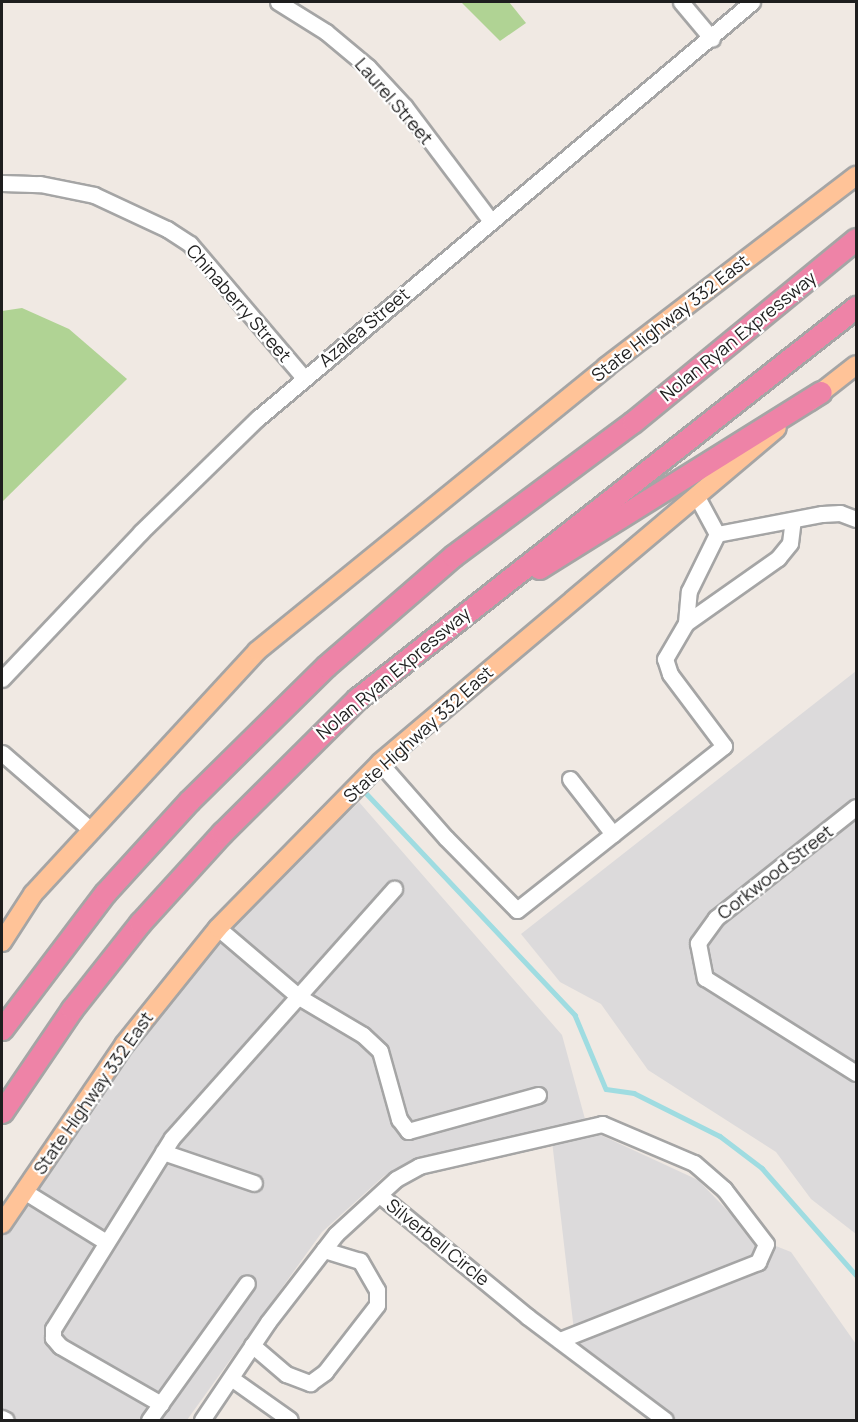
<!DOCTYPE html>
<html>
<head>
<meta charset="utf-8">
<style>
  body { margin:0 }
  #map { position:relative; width:858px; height:1422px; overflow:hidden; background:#f0e9e3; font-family:Manrope,sans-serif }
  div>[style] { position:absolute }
  .residential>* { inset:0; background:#dcdadb }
  .forest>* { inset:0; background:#b0d394 }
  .stream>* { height:4.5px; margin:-2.25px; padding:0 2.25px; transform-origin:2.25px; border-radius:2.25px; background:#9fdce1 }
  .roads { filter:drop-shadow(2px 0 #a5a5a5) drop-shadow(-2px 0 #a5a5a5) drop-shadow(0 2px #a5a5a5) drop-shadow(0 -2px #a5a5a5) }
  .minor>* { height:15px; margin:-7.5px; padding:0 7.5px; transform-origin:7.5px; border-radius:7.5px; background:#fff }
  .major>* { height:18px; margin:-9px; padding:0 9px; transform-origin:9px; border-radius:9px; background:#ffc398 }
  .highway>* { height:21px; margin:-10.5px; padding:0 10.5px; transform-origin:10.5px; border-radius:10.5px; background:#ee83a7 }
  span { translate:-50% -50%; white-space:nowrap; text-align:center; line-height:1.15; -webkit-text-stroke:4.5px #fff; paint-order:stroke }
  .street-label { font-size:18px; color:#1e1e1e }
  .frame { position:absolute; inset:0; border:3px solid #1e1e1e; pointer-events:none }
</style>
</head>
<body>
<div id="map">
  <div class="residential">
    <div style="clip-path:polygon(856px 671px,856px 1234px,811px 1199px,776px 1152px,648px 1070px,601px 1004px,560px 982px,521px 934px)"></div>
    <div style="clip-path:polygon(359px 802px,562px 1035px,585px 1119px,398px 1168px,384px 1176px,322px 1232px,187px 1420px,2px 1420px,2px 1237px,146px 1030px,205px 957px,243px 914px)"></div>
    <div style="clip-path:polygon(592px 1131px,698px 1180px,753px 1237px,791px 1252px,856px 1344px,856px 1420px,648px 1420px,578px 1365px,552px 1141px)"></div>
  </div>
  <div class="forest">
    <div style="clip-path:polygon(461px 2px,509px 2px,526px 23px,500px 41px)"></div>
    <div style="clip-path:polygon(22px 308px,69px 329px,127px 379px,2px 502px,2px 311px)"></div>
  </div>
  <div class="stream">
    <div style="left:366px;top:793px;width:305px;rotate:46.7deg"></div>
    <div style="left:575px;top:1015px;width:80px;rotate:67.3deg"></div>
    <div style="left:606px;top:1089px;width:28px;rotate:8deg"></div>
    <div style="left:634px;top:1093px;width:96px;rotate:26.6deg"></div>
    <div style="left:720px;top:1136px;width:53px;rotate:37.3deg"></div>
    <div style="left:762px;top:1168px;width:142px;rotate:48.7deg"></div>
  </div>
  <div class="roads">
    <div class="minor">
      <div style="left:278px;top:2px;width:57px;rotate:32deg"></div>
      <div style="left:326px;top:32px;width:55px;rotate:39.8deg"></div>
      <div style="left:368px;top:67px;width:54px;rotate:47.2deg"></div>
      <div style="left:405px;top:107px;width:143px;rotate:53deg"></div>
      <div style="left:681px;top:2px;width:48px;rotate:50deg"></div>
      <div style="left:2px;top:183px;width:38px;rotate:2deg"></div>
      <div style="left:40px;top:184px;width:55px;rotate:11.5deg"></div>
      <div style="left:94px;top:195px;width:81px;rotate:25deg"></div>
      <div style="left:167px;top:229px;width:27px;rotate:33deg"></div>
      <div style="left:190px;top:244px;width:176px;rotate:49.6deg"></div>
      <div style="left:696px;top:495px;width:44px;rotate:61.7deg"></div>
      <div style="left:686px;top:623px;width:32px;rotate:-85deg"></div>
      <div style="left:689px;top:591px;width:64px;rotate:-63.8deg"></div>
      <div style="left:717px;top:534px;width:107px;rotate:-10.8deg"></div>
      <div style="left:822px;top:514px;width:18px;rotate:-3deg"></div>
      <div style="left:840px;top:513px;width:17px;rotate:21deg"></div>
      <div style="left:2px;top:679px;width:202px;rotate:-46.6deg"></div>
      <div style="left:141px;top:532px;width:163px;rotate:-44.3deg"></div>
      <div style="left:258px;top:418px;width:646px;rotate:-40.1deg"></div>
      <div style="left:2px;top:753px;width:119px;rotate:40.9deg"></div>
      <div style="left:380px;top:763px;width:100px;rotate:48.7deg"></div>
      <div style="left:446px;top:838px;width:101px;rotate:45.4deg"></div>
      <div style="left:517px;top:910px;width:264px;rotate:-38.4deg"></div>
      <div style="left:724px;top:746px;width:90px;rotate:-126.9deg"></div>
      <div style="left:670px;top:674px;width:16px;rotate:-108deg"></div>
      <div style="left:665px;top:659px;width:42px;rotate:-59.7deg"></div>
      <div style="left:686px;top:623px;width:113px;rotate:-35.2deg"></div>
      <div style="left:778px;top:558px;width:19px;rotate:-51deg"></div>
      <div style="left:790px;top:543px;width:23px;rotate:-83deg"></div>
      <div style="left:570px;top:779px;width:70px;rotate:52deg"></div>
      <div style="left:856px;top:807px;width:179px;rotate:141.6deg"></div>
      <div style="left:716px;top:918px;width:31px;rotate:126deg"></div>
      <div style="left:698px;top:943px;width:36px;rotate:79deg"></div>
      <div style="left:705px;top:978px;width:178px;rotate:32.2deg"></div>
      <div style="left:218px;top:928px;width:106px;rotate:40.4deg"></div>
      <div style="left:299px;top:997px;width:74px;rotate:30.7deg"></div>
      <div style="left:363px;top:1035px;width:23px;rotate:43deg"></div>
      <div style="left:380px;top:1051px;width:71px;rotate:74.4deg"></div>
      <div style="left:399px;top:1119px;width:15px;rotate:53deg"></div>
      <div style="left:408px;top:1131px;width:135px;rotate:-15.5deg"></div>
      <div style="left:163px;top:1152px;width:96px;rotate:18.8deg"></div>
      <div style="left:24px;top:1191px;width:97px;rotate:31.9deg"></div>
      <div style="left:382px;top:1197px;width:189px;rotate:39.4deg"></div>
      <div style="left:528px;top:1317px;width:171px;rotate:36.9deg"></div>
      <div style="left:252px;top:1345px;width:45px;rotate:40.5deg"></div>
      <div style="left:286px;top:1374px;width:26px;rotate:21deg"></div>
      <div style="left:310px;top:1383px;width:19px;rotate:-36deg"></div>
      <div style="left:325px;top:1372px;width:85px;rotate:-52.2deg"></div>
      <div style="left:377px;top:1305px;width:15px;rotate:-90deg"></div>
      <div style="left:377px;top:1290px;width:34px;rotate:-120deg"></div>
      <div style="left:360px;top:1261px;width:38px;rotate:-163deg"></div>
      <div style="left:231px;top:1378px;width:72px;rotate:35.4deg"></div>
      <div style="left:161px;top:1404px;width:116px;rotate:-150.1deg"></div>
      <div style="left:60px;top:1346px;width:11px;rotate:-131deg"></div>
      <div style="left:53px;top:1338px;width:9px;rotate:-90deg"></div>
      <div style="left:53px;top:1329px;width:225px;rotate:-58.1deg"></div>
      <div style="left:172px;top:1138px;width:334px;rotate:-48.3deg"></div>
      <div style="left:2px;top:1418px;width:4px;rotate:27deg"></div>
      <div style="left:149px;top:1420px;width:168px;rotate:-54.4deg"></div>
      <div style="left:202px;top:1420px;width:118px;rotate:-56deg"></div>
      <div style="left:268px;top:1322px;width:111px;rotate:-52.3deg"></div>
      <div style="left:336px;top:1234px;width:81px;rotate:-42.5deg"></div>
      <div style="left:396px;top:1179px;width:26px;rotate:-29deg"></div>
      <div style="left:419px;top:1166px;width:188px;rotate:-12.9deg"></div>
      <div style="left:602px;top:1124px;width:100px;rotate:23deg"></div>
      <div style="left:694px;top:1163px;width:40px;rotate:41deg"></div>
      <div style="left:724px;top:1189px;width:69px;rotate:52.6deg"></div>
      <div style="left:766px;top:1244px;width:20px;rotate:114deg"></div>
      <div style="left:758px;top:1262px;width:213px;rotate:158.5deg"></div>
    </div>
    <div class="major">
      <div style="left:810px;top:401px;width:58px;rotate:-38deg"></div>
      <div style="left:2px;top:942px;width:57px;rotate:-57.1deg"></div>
      <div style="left:33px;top:894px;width:330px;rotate:-47.3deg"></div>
      <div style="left:257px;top:651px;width:450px;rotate:-39.1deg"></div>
      <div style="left:606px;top:367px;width:315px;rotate:-37.4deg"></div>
      <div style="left:2px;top:1224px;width:217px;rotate:-55.7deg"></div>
      <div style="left:124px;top:1045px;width:150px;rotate:-51.2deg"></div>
      <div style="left:218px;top:928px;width:231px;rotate:-45.5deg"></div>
      <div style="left:380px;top:763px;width:519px;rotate:-40.16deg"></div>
    </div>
    <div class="highway">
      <div style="left:539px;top:568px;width:332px;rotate:-32deg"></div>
      <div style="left:2px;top:1029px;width:171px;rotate:-52.9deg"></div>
      <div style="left:105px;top:893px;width:125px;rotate:-47.6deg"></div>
      <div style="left:189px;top:801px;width:192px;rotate:-44.6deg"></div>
      <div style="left:326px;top:666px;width:168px;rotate:-40.9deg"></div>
      <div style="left:453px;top:556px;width:224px;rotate:-36.7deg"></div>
      <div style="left:633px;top:422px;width:288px;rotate:-39.4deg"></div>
      <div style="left:2px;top:1112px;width:125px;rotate:-55.8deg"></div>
      <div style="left:72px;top:1009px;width:110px;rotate:-51.7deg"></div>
      <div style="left:140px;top:923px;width:122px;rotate:-47.7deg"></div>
      <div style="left:222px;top:833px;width:190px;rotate:-44.8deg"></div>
      <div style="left:357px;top:699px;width:635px;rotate:-38.15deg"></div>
    </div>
  </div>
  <div class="street-label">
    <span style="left:394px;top:101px;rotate:49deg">Laurel Street</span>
    <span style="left:239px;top:303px;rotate:49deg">Chinaberry Street</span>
    <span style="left:670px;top:318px;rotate:-38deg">State Highway 332 East</span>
    <span style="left:364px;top:327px;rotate:-40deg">Azalea Street</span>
    <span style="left:738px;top:336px;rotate:-39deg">Nolan Ryan Expressway</span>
    <span style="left:393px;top:673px;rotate:-40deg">Nolan Ryan Expressway</span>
    <span style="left:418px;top:734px;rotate:-42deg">State Highway 332 East</span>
    <span style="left:775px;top:872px;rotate:-38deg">Corkwood Street</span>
    <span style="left:93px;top:1093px;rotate:-55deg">State Highway 332 East</span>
    <span style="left:438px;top:1242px;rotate:39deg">Silverbell Circle</span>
  </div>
  <div class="frame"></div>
</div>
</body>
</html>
